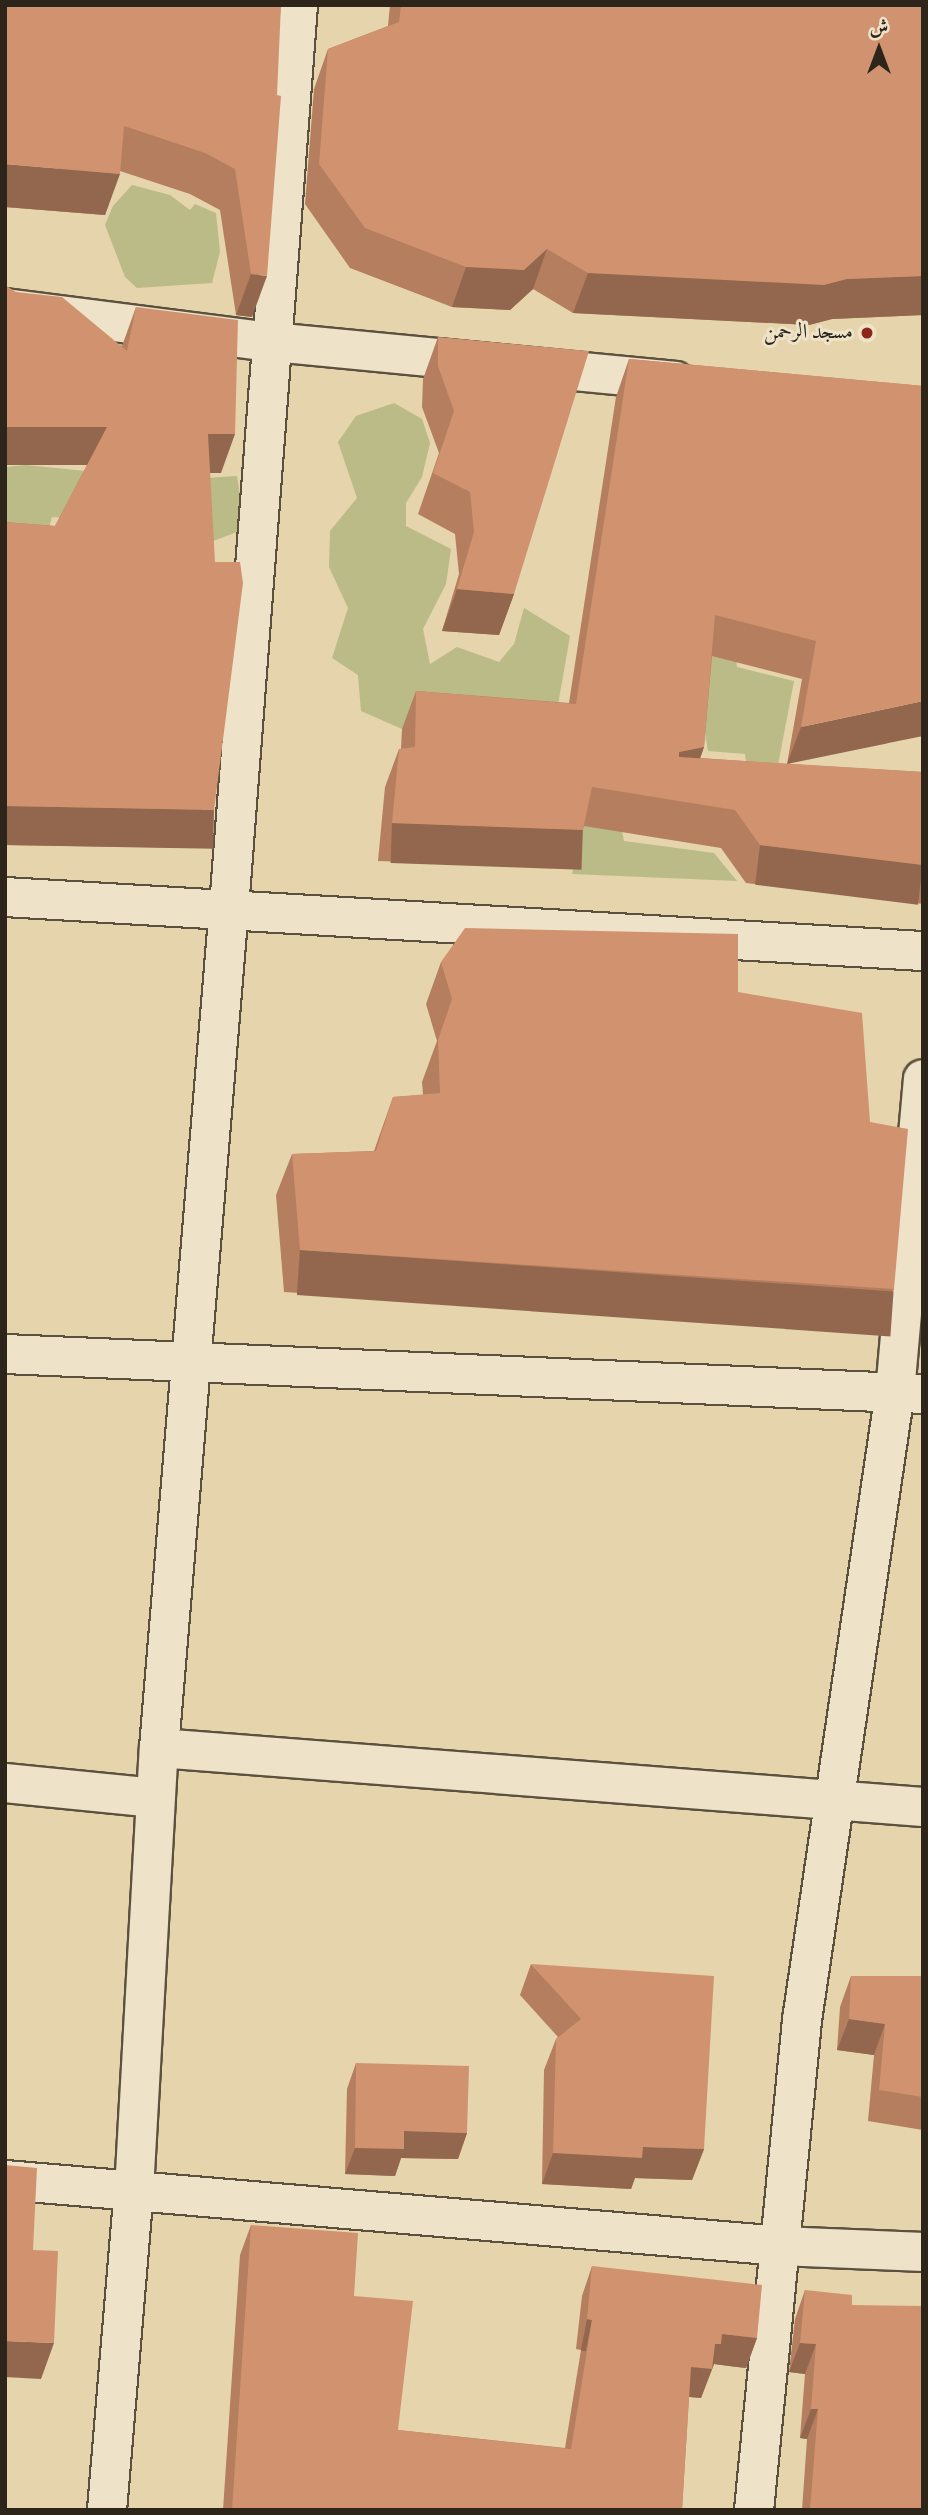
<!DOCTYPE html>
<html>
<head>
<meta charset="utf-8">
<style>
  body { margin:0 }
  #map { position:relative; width:928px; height:2515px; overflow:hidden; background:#e5d4ac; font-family:"IM FELL English",Amiri,serif }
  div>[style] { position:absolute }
  .green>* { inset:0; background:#babb86 }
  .roads { filter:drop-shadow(2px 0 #5c513e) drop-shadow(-2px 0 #5c513e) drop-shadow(0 2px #5c513e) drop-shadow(0 -2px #5c513e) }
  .street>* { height:38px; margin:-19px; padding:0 19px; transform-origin:19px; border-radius:19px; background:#eee3c9 }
  .wall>* { inset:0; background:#b47e5f }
  .shaded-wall>* { inset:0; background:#92674e; transform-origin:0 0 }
  .building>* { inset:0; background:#d1936f }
  .dots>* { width:19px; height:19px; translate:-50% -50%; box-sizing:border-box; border:4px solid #eee3c9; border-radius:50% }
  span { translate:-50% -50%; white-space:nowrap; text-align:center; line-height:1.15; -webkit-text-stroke:6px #eee3c9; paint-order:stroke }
  .poi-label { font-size:21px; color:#2e251a }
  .right { translate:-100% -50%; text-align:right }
  .frame { position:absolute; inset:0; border:7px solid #2e251a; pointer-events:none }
  .north { position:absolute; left:844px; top:14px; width:70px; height:70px; -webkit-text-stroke:5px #eee3c9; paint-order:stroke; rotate:0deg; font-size:19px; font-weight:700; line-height:28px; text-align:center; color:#2e251a }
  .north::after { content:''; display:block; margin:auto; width:24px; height:32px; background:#2e251a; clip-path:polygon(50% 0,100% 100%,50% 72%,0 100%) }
</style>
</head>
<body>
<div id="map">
  <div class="green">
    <div style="clip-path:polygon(132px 185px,170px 195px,190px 210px,195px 204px,216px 213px,220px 252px,212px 283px,137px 288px,125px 277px,105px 225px,113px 206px)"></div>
    <div style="clip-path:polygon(394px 403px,422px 419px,430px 443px,422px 477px,406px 503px,406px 526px,451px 549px,446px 584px,423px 629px,430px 664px,457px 647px,499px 662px,514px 644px,524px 608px,570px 636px,551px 745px,402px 729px,361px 711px,358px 675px,332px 658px,348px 608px,329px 567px,330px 531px,357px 498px,338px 442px,356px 416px)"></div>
    <div style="clip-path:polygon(26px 465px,175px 480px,237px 476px,243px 516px,237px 532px,205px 544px,203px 527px,52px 517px,45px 543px,5px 553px,5px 467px)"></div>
    <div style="clip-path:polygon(685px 617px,736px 658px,737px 667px,794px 681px,776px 776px,747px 769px,745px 754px,708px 751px)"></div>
    <div style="clip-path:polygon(585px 821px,620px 821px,624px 841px,714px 853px,737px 881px,572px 874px)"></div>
  </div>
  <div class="roads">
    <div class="street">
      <div style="left:5px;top:308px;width:269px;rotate:7.3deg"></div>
      <div style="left:272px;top:342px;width:405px;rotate:5.5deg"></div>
      <div style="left:5px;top:897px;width:920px;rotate:3.37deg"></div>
      <div style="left:5px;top:1354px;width:919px;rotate:2.49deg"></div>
      <div style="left:159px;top:1748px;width:766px;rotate:4.42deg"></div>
      <div style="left:5px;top:1783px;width:151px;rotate:5.7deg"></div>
      <div style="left:5px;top:2180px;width:779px;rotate:4.86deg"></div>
      <div style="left:781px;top:2246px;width:142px;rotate:2.4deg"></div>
      <div style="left:107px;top:2510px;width:320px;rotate:-85.2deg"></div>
      <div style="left:134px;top:2191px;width:444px;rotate:-86.8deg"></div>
      <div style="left:159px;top:1748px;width:843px;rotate:-85.24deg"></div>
      <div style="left:229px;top:908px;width:906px;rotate:-85.63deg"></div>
      <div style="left:754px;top:2510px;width:492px;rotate:-84.4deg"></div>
      <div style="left:802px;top:2020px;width:635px;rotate:-81.58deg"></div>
      <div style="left:895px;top:1392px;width:314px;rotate:-84.9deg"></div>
    </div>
  </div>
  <div class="wall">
    <div style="clip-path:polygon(281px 5px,252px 317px,236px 315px,220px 210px,190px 194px,120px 171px,105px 215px,5px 207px)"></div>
    <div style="clip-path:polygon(390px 5px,923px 5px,923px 315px,832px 319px,809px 325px,573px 313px,533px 289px,510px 310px,452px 307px,350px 268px,305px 204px,314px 89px,328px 49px,388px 26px)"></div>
    <div style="clip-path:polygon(16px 292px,122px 346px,136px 307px,221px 473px,210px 473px,201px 848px,5px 845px,5px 522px,55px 526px,87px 465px,5px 465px)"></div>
    <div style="clip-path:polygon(438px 337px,514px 594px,499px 635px,442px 631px,459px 574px,455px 534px,418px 514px,439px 453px,422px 407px,423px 379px)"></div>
    <div style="clip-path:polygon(evenodd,629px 359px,923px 386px,790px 764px,923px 772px,923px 904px,746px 883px,721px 848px,584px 826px,570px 868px,378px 861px,385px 787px,399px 749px,401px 749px,402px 729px,416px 691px,569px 703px,616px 397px,629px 359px,712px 656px,802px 679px,787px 764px,700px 758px,704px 747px,712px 656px)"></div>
    <div style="clip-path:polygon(441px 962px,738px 992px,870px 1122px,894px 1289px,878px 1331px,284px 1292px,276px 1195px,292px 1154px,374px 1151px,393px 1097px,423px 1095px,422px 1082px,437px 1041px,426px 1004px)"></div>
    <div style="clip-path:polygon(531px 1964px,704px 2149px,692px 2180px,635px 2178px,631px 2189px,542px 2184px,544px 2070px,556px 2039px,558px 2037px,520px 1995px)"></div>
    <div style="clip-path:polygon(851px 1976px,923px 1976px,923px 2130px,868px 2121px,874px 2055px,837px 2050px,840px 2007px)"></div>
    <div style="clip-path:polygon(356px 2063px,467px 2133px,458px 2159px,401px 2158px,395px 2176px,345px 2174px,347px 2089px)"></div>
    <div style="clip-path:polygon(251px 2225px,354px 2296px,398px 2430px,565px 2448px,581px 2350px,576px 2349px,582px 2296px,592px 2266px,757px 2338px,746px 2368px,714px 2364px,701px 2398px,689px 2397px,682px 2510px,223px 2510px,240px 2255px)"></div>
    <div style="clip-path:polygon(805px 2290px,852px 2305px,923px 2510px,802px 2510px,807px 2439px,800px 2438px,805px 2374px,789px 2372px,795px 2319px)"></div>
  </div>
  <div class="shaded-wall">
    <div style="clip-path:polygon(5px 164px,120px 174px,105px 215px,5px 207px)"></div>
    <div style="clip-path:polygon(547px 249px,533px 289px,510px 310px,452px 307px,466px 267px)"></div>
    <div style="clip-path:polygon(588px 273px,847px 279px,923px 276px,923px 315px,832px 319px,809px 325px,573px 313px)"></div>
    <div style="clip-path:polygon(251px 274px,267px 276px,252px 317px,236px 315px)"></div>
    <div style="left:5px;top:427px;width:102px;height:38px"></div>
    <div style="clip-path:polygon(208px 434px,235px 434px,221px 473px,194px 473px)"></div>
    <div style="clip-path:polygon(457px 589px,514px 594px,499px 635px,442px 631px)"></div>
    <div style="clip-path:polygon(923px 701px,923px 736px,787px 764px,801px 727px)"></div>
    <div style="clip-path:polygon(704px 747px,691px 785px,665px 790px,679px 752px)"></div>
    <div style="left:5px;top:806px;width:209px;height:39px;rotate:1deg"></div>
    <div style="left:392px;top:823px;width:191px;height:40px;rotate:2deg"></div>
    <div style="left:760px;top:845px;width:164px;height:40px;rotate:7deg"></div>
    <div style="left:300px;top:1250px;width:595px;height:45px;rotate:4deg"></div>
    <div style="clip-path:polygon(849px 2019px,885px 2024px,874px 2055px,837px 2050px)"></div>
    <div style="clip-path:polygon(404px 2131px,467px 2133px,458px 2159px,401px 2158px,395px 2176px,345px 2174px,355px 2148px)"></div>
    <div style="clip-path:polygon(643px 2147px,704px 2149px,692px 2180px,635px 2178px,631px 2189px,542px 2184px,553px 2153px)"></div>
    <div style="left:587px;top:2319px;width:5px;height:32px;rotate:11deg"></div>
    <div style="clip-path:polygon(722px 2334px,757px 2338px,746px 2368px,714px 2364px,701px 2398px,680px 2396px,691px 2367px,715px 2344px)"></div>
    <div style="clip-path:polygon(5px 2341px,54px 2343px,41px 2379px,5px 2377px)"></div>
    <div style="clip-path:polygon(800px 2343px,816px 2344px,805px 2374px,789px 2372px)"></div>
    <div style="clip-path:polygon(811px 2409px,818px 2409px,807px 2439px,800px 2438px)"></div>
  </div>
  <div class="building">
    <div style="clip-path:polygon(5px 5px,281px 5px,277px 95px,281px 96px,267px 276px,251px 274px,235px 169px,205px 153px,124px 126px,120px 174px,5px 164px)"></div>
    <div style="clip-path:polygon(401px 5px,923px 5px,923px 276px,847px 279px,824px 285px,588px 273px,547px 249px,524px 270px,466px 267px,365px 228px,319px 164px,328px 49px,399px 22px)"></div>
    <div style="clip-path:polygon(5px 285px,16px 292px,62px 297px,127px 351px,136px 307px,238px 320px,235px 434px,208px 434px,215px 562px,240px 562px,243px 583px,214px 810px,5px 806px,5px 522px,55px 526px,107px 427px,5px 427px)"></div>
    <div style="clip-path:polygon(438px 337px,589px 351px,514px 594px,457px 589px,474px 532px,470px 492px,433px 473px,454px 411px,438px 366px)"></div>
    <div style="clip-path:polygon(629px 359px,923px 386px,923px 701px,801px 727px,816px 641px,715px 615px,704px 747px,679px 752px,679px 757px,923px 772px,923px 865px,760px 845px,735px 810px,592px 787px,583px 830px,392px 823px,399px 749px,415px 747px,416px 691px,576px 704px)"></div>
    <div style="clip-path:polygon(465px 928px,738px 934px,738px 992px,862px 1013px,870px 1122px,908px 1129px,894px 1289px,300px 1250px,292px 1154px,376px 1151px,393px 1097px,440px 1093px,438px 1040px,452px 999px,441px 962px)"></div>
    <div style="clip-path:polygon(531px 1964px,714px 1976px,704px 2149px,643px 2147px,642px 2158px,553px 2153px,556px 2039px,581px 2019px)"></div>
    <div style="clip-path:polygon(851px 1976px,923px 1976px,923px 2097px,879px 2090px,885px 2024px,849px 2019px)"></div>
    <div style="clip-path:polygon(356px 2063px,469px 2066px,467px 2133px,404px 2131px,404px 2149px,355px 2148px)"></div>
    <div style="clip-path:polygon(5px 2165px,37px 2168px,33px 2250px,58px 2251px,54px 2343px,5px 2341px)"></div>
    <div style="clip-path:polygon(251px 2225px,358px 2233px,354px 2296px,413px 2301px,398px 2430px,571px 2449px,592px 2320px,587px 2319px,592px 2266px,762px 2285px,757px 2338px,722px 2334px,721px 2344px,715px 2344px,712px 2369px,691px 2367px,682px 2510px,232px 2510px)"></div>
    <div style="clip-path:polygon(805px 2290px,852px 2295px,852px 2305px,923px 2306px,923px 2510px,810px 2510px,818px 2409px,811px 2409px,816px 2344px,800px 2343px)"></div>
  </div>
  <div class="dots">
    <div style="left:867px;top:333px;background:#8f2418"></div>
  </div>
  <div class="poi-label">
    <span class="right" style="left:853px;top:333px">مسجد الرحمن</span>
  </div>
  <div class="frame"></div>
  <div class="north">ش</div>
</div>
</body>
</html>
